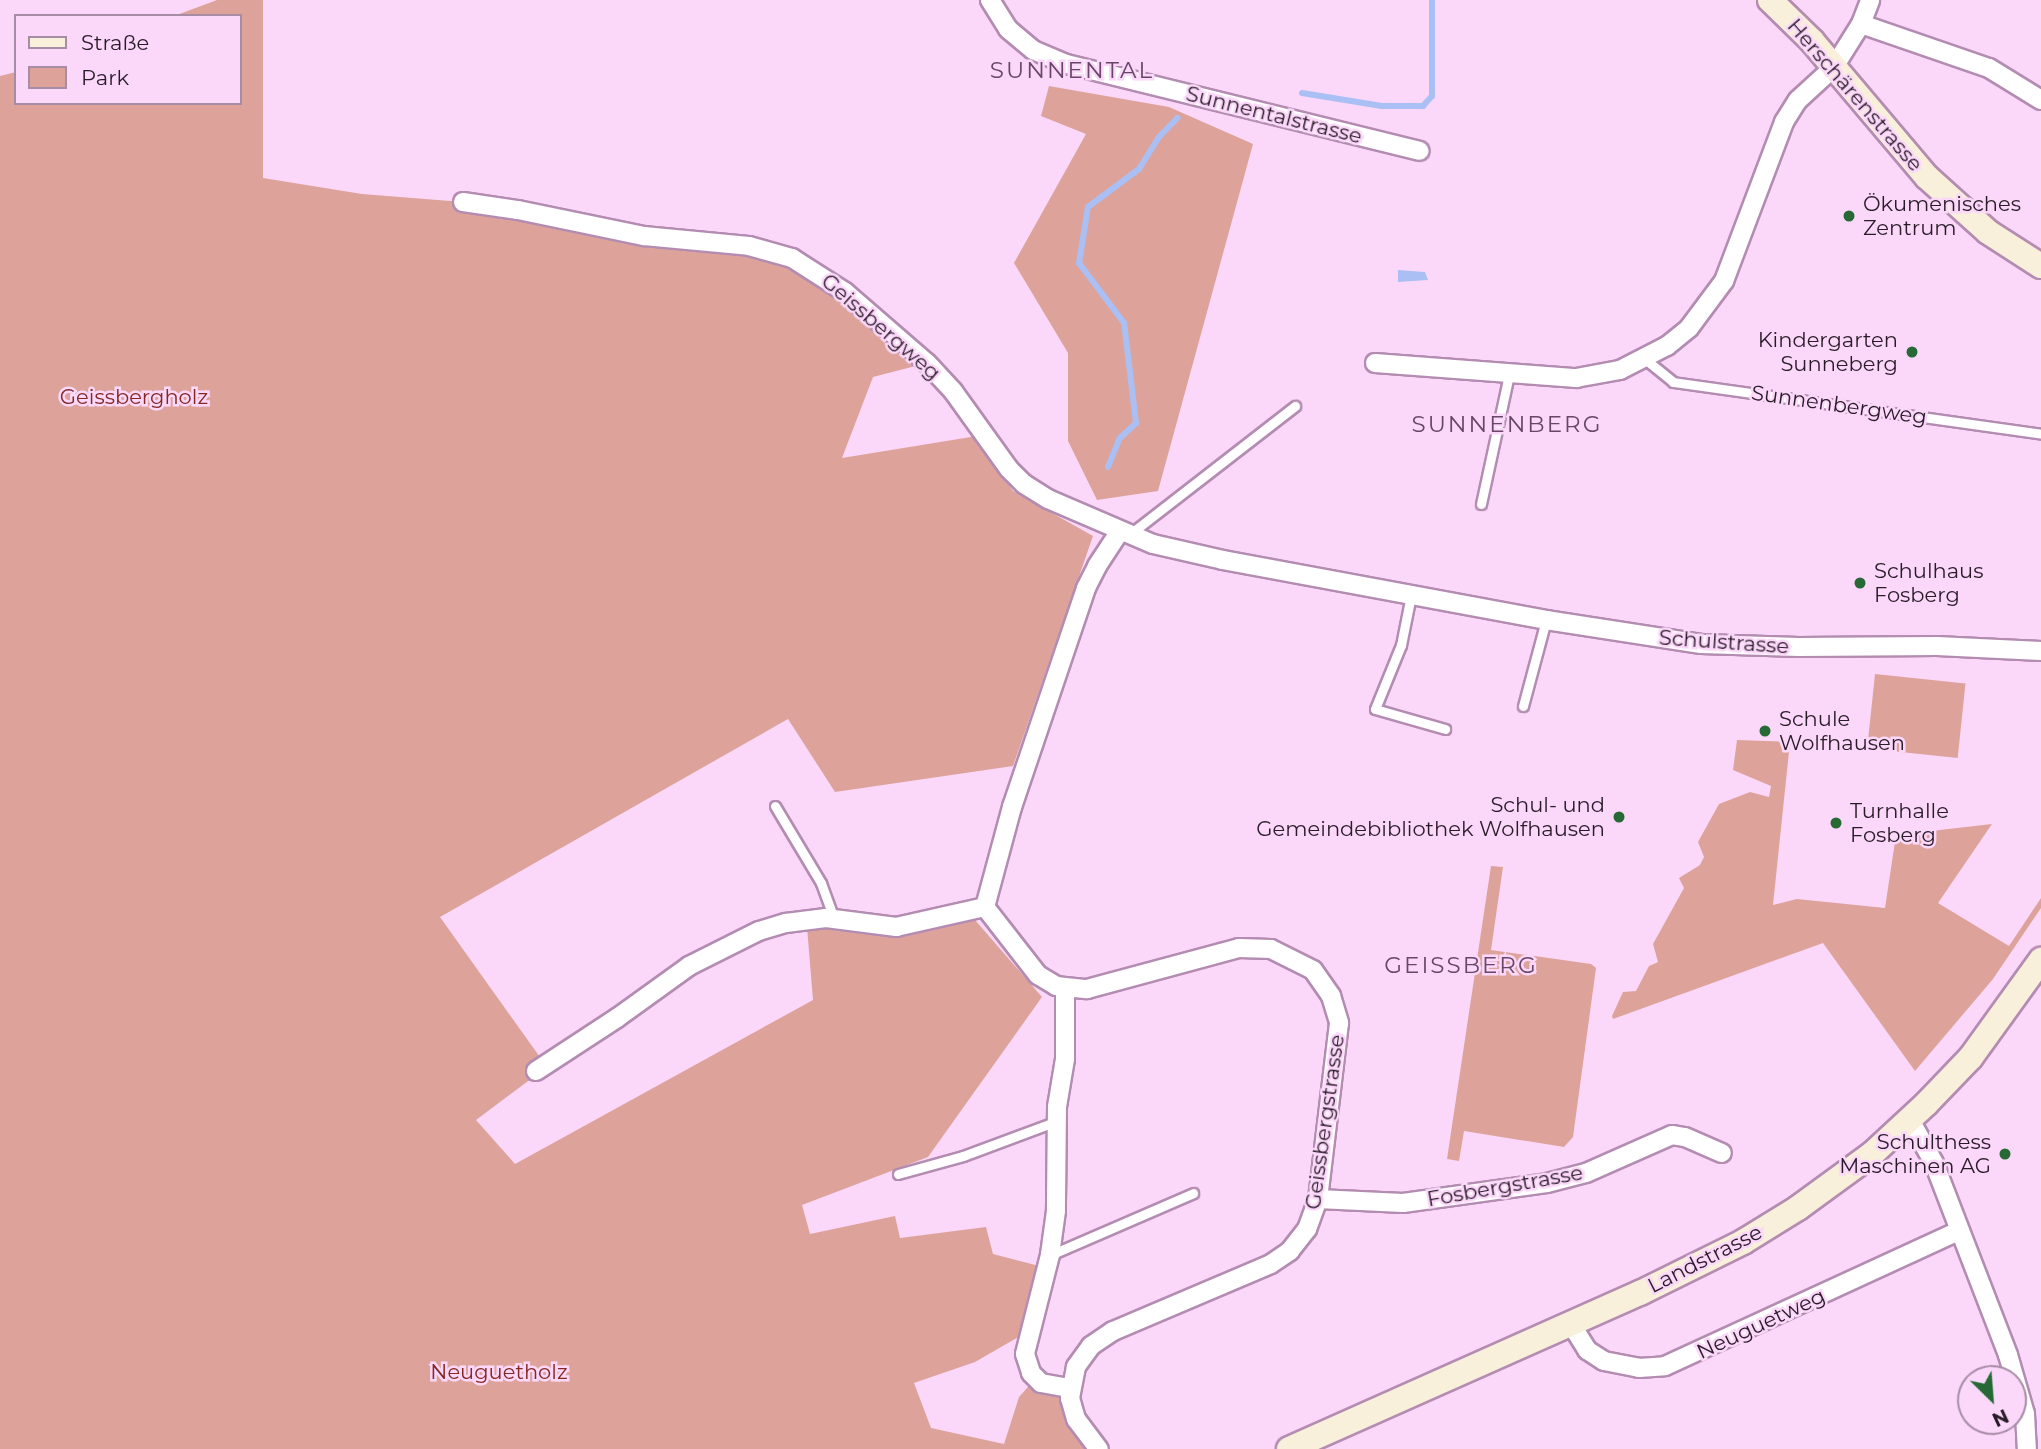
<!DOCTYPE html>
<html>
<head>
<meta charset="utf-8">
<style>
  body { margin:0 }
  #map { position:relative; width:2041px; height:1449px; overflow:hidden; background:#fbd8f9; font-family:Montserrat,sans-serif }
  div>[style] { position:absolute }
  .green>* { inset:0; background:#dda39b; transform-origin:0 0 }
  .water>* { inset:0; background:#aabff3 }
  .stream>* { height:6px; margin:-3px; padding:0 3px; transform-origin:3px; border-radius:3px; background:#aabff3 }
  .roads { filter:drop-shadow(2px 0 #b48cb2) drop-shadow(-2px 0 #b48cb2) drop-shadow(0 2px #b48cb2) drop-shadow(0 -2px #b48cb2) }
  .lane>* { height:9px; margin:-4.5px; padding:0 4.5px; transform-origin:4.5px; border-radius:4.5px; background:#fff }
  .street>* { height:18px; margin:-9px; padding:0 9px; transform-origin:9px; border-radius:9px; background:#fff }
  .secondary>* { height:24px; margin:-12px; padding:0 12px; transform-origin:12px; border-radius:12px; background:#f9f0db }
  .dots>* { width:19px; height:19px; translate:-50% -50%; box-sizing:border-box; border:4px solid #fbd8f9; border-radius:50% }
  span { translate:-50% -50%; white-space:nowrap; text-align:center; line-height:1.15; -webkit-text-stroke:5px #fbd8f9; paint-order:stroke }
  .street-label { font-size:21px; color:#2a1b29 }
  .poi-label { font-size:21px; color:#2a1b29 }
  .left { translate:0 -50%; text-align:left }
  .right { translate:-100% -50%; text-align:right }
  .park-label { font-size:21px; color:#842822 }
  .neighbourhood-label { font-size:23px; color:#694668; letter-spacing:2px }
  .legend { position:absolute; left:14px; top:14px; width:228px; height:91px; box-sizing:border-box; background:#fbd8f9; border:2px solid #a78ca6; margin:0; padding:9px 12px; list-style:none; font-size:21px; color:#2a1b29 }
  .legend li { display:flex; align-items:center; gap:14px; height:35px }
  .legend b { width:35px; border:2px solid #a78ca6 }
  .north { position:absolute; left:1957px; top:1365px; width:70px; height:70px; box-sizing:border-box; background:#fbd8f9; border:2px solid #a78ca6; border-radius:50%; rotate:155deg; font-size:19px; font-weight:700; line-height:28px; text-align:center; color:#2a1b29 }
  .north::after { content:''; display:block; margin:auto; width:24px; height:32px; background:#266934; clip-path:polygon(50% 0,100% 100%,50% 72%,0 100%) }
</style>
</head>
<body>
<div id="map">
  <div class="green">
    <div style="clip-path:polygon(217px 0,263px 0,263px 178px,362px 194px,463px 202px,779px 253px,927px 363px,873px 377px,842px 458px,977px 436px,1013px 491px,1093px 536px,1013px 766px,835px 792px,788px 719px,440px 917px,547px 1067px,476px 1120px,515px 1164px,813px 1000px,807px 927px,893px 937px,975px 920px,1042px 997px,928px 1157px,802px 1205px,810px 1234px,895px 1216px,900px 1238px,986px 1227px,993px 1254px,1047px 1268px,1029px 1331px,975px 1362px,914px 1383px,931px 1428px,1004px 1444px,1019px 1397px,1035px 1379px,1070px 1388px,1099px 1449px,0 1449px,0 76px,16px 72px,16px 103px,240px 103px,240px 16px,174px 16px)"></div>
    <div style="clip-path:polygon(1049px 86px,1169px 107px,1253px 144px,1158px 491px,1097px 500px,1068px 441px,1068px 353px,1014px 263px,1086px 134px,1041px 116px)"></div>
    <div style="left:1875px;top:674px;width:91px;height:75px;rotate:6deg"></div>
    <div style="clip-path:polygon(1737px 740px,1790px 742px,1773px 905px,1797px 899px,1885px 908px,1896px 835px,1992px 824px,1938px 903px,2009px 946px,2041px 898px,2041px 908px,1993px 979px,1915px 1071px,1823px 943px,1613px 1019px,1612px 1016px,1623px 992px,1636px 991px,1649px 966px,1658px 962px,1653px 944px,1684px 888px,1679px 878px,1700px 865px,1704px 857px,1698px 842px,1719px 804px,1750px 792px,1769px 797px,1771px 786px,1733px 770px)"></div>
    <div style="clip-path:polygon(1491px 866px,1503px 867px,1491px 950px,1591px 964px,1596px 968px,1573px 1137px,1564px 1147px,1464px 1131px,1459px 1161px,1447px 1159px)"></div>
  </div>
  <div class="water">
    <div style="clip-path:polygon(1398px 270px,1425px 272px,1428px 280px,1398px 282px)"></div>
  </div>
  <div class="stream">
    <div style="left:1302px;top:93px;width:81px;rotate:9.2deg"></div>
    <div style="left:1382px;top:106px;width:41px"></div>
    <div style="left:1423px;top:106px;width:13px;rotate:-48deg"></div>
    <div style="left:1432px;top:96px;width:96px;rotate:-90deg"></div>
    <div style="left:1108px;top:467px;width:31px;rotate:-68deg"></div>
    <div style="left:1120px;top:438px;width:22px;rotate:-43deg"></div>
    <div style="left:1136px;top:423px;width:101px;rotate:-96.8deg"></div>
    <div style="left:1124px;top:323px;width:75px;rotate:-126.9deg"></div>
    <div style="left:1079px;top:263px;width:57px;rotate:-80.9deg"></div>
    <div style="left:1088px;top:207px;width:64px;rotate:-36.7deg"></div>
    <div style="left:1139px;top:169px;width:36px;rotate:-58deg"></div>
    <div style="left:1158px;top:138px;width:28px;rotate:-46deg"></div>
  </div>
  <div class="roads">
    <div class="lane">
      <div style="left:1645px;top:359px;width:36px;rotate:39deg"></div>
      <div style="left:1673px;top:382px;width:372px;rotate:8deg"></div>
      <div style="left:1481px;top:504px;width:133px;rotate:-77.8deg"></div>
      <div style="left:1130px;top:534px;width:209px;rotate:-37.8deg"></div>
      <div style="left:1411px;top:595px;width:51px;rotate:101.3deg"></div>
      <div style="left:1401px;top:645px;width:69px;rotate:112.1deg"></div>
      <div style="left:1375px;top:709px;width:73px;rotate:15.9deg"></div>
      <div style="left:1523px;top:706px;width:89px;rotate:-75deg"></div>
      <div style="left:775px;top:806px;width:90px;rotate:59.1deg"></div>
      <div style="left:821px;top:883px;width:37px;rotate:70deg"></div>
      <div style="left:898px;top:1174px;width:67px;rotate:-15.5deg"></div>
      <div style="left:963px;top:1156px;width:100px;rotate:-20.4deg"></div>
      <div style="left:1050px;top:1255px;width:156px;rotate:-23.4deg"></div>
    </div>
    <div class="street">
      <div style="left:990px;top:0;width:34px;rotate:58deg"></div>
      <div style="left:1008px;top:29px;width:33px;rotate:40deg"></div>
      <div style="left:1033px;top:50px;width:36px;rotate:23deg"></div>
      <div style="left:1066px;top:64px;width:364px;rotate:13.8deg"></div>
      <div style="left:1861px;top:24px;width:135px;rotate:19deg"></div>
      <div style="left:1989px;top:68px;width:61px;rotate:31.6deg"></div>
      <div style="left:463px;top:202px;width:56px;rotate:8.3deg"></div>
      <div style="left:518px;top:210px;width:129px;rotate:11.7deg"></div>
      <div style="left:644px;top:236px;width:105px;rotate:5.4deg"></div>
      <div style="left:749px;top:246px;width:45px;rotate:15.6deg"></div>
      <div style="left:792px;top:258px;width:63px;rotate:32.7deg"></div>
      <div style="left:845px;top:292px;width:108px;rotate:40.9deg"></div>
      <div style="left:927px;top:363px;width:38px;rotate:47deg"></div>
      <div style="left:953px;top:391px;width:96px;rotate:54.3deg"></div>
      <div style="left:1009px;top:469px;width:21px;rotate:45deg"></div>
      <div style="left:1024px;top:484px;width:28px;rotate:32deg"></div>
      <div style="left:1048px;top:499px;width:114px;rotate:23.2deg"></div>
      <div style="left:1153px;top:544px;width:72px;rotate:12.9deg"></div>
      <div style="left:1223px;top:560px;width:329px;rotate:10.5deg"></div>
      <div style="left:1546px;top:620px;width:157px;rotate:8.8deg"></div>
      <div style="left:1701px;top:644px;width:98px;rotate:1.8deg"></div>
      <div style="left:1799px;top:647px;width:138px;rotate:-0.4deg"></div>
      <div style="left:1937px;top:646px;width:104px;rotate:2.8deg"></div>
      <div style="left:1375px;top:363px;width:202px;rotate:4.3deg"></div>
      <div style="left:1576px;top:378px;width:45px;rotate:-10.3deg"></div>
      <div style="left:1620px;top:370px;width:53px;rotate:-27.1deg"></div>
      <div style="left:1667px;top:346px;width:28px;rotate:-39deg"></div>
      <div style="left:1689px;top:328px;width:59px;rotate:-53.3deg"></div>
      <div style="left:1724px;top:281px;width:170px;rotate:-69.3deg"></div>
      <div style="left:1784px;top:122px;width:26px;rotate:-58deg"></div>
      <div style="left:1798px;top:100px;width:49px;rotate:-42.5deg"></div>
      <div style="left:1834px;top:67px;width:51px;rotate:-57.9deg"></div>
      <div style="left:1861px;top:24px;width:26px;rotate:-69deg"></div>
      <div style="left:985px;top:907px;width:86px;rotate:52.1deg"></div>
      <div style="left:1038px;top:975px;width:21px;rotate:31deg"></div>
      <div style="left:1056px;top:986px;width:31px;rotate:6deg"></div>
      <div style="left:1087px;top:989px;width:157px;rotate:-15.1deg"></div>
      <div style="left:1239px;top:948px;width:32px;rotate:2deg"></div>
      <div style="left:1271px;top:949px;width:47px;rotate:26.6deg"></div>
      <div style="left:1313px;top:970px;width:32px;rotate:55deg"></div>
      <div style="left:1331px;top:996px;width:28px;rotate:73deg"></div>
      <div style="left:1339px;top:1023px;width:177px;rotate:96.8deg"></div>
      <div style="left:1318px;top:1199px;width:32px;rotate:110deg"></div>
      <div style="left:1307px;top:1229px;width:28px;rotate:128deg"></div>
      <div style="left:1290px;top:1251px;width:23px;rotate:146deg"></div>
      <div style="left:1271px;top:1264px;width:172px;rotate:157deg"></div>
      <div style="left:1113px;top:1331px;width:27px;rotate:146deg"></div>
      <div style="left:1091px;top:1346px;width:26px;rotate:126deg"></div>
      <div style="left:1076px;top:1367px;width:32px;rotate:101deg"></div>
      <div style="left:1070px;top:1398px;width:22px;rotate:74deg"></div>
      <div style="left:1076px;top:1419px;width:38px;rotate:53deg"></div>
      <div style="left:985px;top:907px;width:104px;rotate:-74.9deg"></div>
      <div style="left:1012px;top:807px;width:231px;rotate:-71.3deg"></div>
      <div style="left:1086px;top:588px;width:25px;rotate:-63deg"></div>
      <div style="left:1097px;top:566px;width:42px;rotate:-56.7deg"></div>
      <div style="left:1065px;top:988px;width:71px;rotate:90deg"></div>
      <div style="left:1065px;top:1059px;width:49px;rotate:99.5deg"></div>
      <div style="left:1057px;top:1107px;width:104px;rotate:90.6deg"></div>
      <div style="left:1056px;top:1211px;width:44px;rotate:97.8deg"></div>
      <div style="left:1050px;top:1255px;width:102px;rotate:104.2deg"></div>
      <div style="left:1025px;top:1354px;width:20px;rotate:72deg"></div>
      <div style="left:1031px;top:1373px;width:14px;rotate:45deg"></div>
      <div style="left:1041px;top:1383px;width:29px;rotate:10deg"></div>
      <div style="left:536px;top:1071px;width:97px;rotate:-33.2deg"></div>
      <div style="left:617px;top:1018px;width:89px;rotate:-35.8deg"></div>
      <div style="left:689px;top:966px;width:78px;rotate:-26.6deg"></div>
      <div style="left:759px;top:931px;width:28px;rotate:-17deg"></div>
      <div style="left:786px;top:923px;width:40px;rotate:-7.1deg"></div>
      <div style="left:826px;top:918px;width:71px;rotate:7.3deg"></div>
      <div style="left:896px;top:927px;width:91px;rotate:-12.7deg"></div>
      <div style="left:1910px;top:1120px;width:49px;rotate:60.8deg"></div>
      <div style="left:1934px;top:1163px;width:206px;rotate:68.9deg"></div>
      <div style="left:2008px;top:1355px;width:61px;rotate:73.9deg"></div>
      <div style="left:2025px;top:1414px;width:35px;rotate:87deg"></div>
      <div style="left:1318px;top:1199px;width:85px;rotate:2.7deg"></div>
      <div style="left:1403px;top:1203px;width:145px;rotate:-7.9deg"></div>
      <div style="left:1547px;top:1183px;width:40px;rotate:-14.4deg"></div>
      <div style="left:1586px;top:1173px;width:94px;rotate:-23.8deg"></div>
      <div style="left:1672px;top:1135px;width:13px;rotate:9deg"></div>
      <div style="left:1685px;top:1137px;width:40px;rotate:23.4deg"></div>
      <div style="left:1571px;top:1324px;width:31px;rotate:58deg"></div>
      <div style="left:1587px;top:1350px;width:20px;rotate:33deg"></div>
      <div style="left:1604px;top:1361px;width:36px;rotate:11deg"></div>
      <div style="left:1639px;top:1368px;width:26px;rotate:-4deg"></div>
      <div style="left:1665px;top:1366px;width:324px;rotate:-24.7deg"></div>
    </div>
    <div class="secondary">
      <div style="left:1770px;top:0;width:59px;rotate:44.3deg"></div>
      <div style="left:1812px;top:41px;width:178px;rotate:49.8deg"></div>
      <div style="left:1927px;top:177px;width:82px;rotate:42deg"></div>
      <div style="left:1988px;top:232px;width:63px;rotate:32.7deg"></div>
      <div style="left:1289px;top:1449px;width:384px;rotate:-24deg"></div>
      <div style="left:1640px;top:1293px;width:115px;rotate:-26.3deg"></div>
      <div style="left:1743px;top:1242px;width:65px;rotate:-31.7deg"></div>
      <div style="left:1798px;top:1208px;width:92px;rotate:-36.1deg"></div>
      <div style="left:1872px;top:1154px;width:74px;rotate:-42.8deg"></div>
      <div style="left:1926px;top:1104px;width:65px;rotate:-46.2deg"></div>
      <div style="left:1971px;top:1057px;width:120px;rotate:-54.2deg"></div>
    </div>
  </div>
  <div class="dots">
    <div style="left:1849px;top:216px;background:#266934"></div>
    <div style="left:1912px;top:352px;background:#266934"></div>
    <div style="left:1860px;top:583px;background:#266934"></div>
    <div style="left:1765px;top:731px;background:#266934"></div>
    <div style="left:1619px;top:817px;background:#266934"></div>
    <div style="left:1836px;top:823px;background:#266934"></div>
    <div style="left:2005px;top:1154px;background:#266934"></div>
  </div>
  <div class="street-label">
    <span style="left:1855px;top:95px;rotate:49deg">Herschärenstrasse</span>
    <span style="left:1274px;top:115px;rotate:14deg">Sunnentalstrasse</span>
    <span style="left:881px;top:327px;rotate:41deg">Geissbergweg</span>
    <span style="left:1839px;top:405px;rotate:8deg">Sunnenbergweg</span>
    <span style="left:1724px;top:642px;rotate:4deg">Schulstrasse</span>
    <span style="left:1325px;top:1122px;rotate:-82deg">Geissbergstrasse</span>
    <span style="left:1505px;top:1186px;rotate:-10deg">Fosbergstrasse</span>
    <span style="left:1705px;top:1259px;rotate:-27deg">Landstrasse</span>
    <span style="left:1761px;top:1324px;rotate:-25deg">Neuguetweg</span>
  </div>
  <div class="poi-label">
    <span class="left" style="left:1863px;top:216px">Ökumenisches<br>Zentrum</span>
    <span class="right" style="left:1898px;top:352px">Kindergarten<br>Sunneberg</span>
    <span class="left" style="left:1874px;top:583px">Schulhaus<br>Fosberg</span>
    <span class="left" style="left:1779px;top:731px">Schule<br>Wolfhausen</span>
    <span class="right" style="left:1605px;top:817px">Schul- und<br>Gemeindebibliothek Wolfhausen</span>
    <span class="left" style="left:1850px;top:823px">Turnhalle<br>Fosberg</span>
    <span class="right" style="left:1991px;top:1154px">Schulthess<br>Maschinen AG</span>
  </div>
  <div class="park-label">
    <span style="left:134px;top:397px">Geissbergholz</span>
    <span style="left:499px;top:1372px">Neuguetholz</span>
  </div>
  <div class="neighbourhood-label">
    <span style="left:1072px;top:70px">SUNNENTAL</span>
    <span style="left:1507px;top:424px">SUNNENBERG</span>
    <span style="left:1461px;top:965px">GEISSBERG</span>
  </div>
  <ul class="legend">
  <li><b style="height:9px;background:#f9f0db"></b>Straße</li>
  <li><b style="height:19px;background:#dda39b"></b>Park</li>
  </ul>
  <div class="north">N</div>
</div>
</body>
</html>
